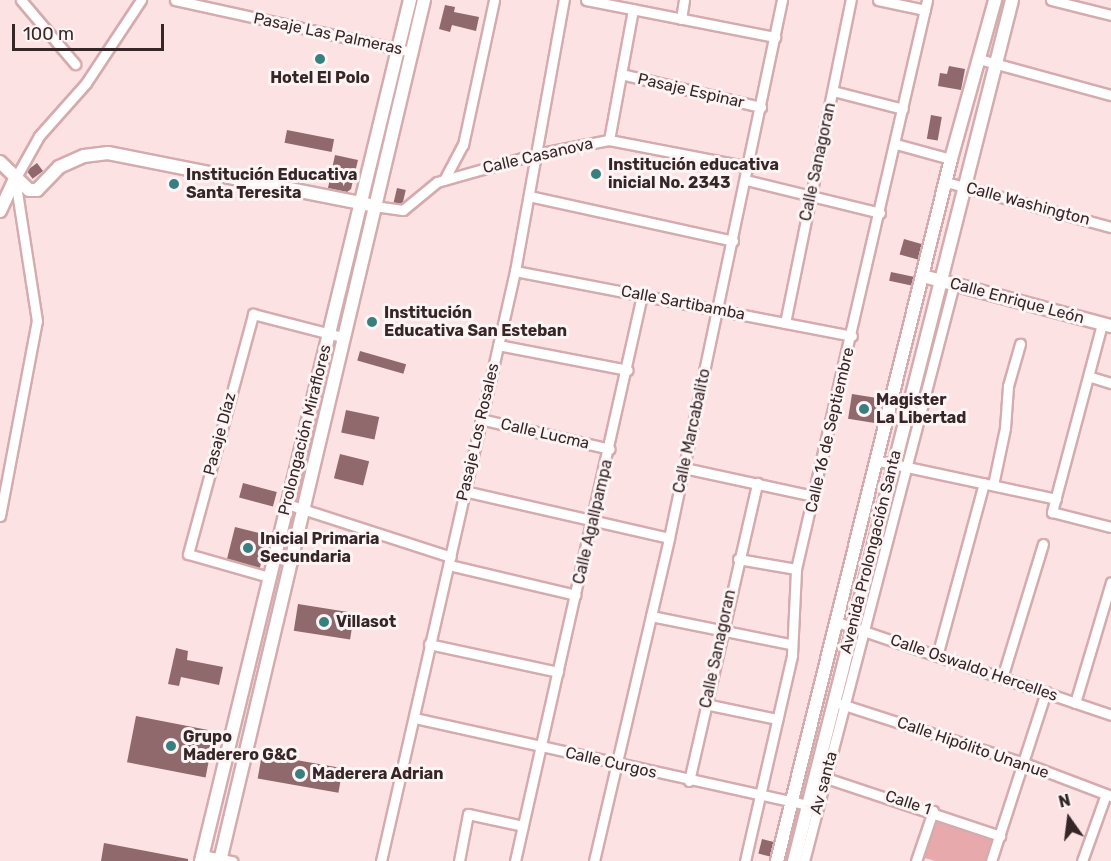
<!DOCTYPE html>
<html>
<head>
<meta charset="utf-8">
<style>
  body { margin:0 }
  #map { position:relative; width:1111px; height:861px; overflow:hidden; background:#fde2e4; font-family:Rubik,sans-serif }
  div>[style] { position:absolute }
  .green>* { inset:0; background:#e8a9ad }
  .building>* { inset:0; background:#8f696c; transform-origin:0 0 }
  .roads { filter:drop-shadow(2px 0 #d4abae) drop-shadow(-2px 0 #d4abae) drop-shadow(0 2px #d4abae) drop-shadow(0 -2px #d4abae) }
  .street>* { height:9px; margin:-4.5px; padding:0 4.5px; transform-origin:4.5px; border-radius:4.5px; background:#fff }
  .secondary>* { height:12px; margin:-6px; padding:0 6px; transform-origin:6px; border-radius:6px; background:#fff }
  .dots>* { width:16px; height:16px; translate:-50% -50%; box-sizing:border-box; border:3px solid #fdf4f5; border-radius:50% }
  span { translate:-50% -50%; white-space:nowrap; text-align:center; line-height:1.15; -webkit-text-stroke:6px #fdf4f5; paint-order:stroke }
  .street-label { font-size:16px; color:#362627 }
  .poi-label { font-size:16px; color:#362627; font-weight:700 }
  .left { translate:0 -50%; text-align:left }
  .north { position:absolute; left:1039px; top:789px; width:60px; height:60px; -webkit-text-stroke:4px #fdf4f5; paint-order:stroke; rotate:346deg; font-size:16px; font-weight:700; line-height:24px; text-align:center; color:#362627 }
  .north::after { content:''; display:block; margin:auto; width:21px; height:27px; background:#362627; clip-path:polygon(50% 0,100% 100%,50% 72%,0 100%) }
  .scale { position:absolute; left:12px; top:24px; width:152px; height:27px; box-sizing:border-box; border:3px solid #362627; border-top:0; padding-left:8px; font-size:18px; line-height:21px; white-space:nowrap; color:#362627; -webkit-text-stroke:4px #fdf4f5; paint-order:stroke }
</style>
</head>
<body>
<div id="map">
  <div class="green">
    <div style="clip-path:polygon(933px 811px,1000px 836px,991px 861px,935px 861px,918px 856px)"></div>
  </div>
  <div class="building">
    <div style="clip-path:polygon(445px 5px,455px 7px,454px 12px,479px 17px,476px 31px,452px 25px,450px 32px,439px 29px)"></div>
    <div style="clip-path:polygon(949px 66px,965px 69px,961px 90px,938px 86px,940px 73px,947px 74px)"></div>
    <div style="left:931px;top:115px;width:11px;height:24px;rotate:10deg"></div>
    <div style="left:287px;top:130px;width:48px;height:13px;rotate:11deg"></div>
    <div style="clip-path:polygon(335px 155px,358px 160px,351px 189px,347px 192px,328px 188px)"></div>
    <div style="left:37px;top:163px;width:10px;height:13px;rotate:53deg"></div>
    <div style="left:397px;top:188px;width:9px;height:16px;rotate:13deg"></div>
    <div style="left:904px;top:239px;width:19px;height:16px;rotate:16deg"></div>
    <div style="left:891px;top:272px;width:24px;height:9px;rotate:12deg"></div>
    <div style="left:360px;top:351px;width:48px;height:10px;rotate:16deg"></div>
    <div style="left:852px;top:394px;width:30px;height:25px;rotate:9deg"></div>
    <div style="left:346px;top:410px;width:34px;height:23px;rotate:12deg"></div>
    <div style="left:340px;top:454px;width:30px;height:25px;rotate:14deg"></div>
    <div style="left:243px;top:483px;width:35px;height:15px;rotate:15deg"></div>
    <div style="left:235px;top:527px;width:34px;height:36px;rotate:14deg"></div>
    <div style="left:298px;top:604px;width:57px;height:27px;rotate:9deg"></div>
    <div style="clip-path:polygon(176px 648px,188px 651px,187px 660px,223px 667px,219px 685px,181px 677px,179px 686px,168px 684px)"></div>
    <div style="left:136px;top:716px;width:80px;height:47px;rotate:11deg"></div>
    <div style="left:262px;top:754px;width:82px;height:25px;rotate:10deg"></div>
    <div style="left:762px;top:839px;width:12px;height:15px;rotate:14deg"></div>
    <div style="clip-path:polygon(104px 843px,188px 859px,188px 861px,101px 861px)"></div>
  </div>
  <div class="roads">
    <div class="street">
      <div style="left:21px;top:0;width:84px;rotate:49.8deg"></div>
      <div style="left:175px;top:0;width:243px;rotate:12.4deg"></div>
      <div style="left:586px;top:0;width:193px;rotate:11.1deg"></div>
      <div style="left:878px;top:0;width:48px;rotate:12deg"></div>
      <div style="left:1051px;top:0;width:62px;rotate:14deg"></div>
      <div style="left:681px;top:19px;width:19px;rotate:-81deg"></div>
      <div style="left:979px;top:59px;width:137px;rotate:15.3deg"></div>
      <div style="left:621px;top:74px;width:144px;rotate:13.3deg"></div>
      <div style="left:833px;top:91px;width:72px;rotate:14.4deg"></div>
      <div style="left:609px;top:140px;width:133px;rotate:-79.6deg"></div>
      <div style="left:896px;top:144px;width:57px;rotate:15.3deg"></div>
      <div style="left:444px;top:180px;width:40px;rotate:-62deg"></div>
      <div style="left:463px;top:145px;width:148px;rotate:-77.9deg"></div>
      <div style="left:746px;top:180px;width:138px;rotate:13.8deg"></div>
      <div style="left:946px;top:182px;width:171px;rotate:15.3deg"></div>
      <div style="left:529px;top:196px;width:209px;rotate:12.4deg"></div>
      <div style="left:374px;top:206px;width:29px;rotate:8deg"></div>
      <div style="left:403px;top:210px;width:44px;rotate:-39.5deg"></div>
      <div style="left:437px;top:182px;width:103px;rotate:-15.8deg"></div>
      <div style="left:536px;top:154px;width:74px;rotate:-10.9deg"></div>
      <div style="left:609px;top:140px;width:143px;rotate:10.9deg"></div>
      <div style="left:515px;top:271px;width:343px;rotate:10.9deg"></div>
      <div style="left:785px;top:323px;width:330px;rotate:-78.5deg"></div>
      <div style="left:1102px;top:324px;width:195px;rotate:104.9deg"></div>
      <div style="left:1052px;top:512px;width:61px;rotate:14.3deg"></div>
      <div style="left:498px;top:345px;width:132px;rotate:10.9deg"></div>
      <div style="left:1091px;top:377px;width:21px;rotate:17deg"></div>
      <div style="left:480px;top:419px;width:133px;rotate:13deg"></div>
      <div style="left:879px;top:461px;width:181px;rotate:12.1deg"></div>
      <div style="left:684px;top:468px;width:133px;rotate:12.2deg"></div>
      <div style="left:993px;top:485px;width:58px;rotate:-78.1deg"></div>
      <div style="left:1005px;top:428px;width:42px;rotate:-85.9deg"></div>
      <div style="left:1008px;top:386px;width:44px;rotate:-74.1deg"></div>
      <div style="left:464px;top:491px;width:210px;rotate:12.9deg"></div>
      <div style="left:287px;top:504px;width:172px;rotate:17.9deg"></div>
      <div style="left:0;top:516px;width:198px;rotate:-79.3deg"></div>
      <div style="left:37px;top:321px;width:144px;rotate:-98.8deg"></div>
      <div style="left:15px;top:179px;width:49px;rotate:-60.8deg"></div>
      <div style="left:39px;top:136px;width:71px;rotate:-48.4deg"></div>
      <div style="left:86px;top:83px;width:100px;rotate:-56.5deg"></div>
      <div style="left:738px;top:559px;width:59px;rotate:9.8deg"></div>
      <div style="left:449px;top:565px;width:130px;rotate:13.3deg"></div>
      <div style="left:269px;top:577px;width:84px;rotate:-164.1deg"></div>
      <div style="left:188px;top:554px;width:249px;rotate:-74.8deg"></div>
      <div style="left:253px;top:314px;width:92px;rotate:14.5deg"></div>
      <div style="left:651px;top:616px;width:142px;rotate:11.4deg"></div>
      <div style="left:837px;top:622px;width:289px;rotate:18.7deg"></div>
      <div style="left:429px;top:644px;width:132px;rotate:12.2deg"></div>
      <div style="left:937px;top:656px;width:179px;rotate:-74.8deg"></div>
      <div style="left:1002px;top:678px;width:140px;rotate:-73deg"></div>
      <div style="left:1075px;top:703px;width:126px;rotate:-73.4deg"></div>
      <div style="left:705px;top:704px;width:74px;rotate:11.8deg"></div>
      <div style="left:841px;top:704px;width:192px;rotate:17.9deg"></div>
      <div style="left:1024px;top:763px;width:93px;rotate:20.8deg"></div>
      <div style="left:415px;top:718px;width:403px;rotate:12.5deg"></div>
      <div style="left:820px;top:776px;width:190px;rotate:18.4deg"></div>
      <div style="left:689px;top:781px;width:306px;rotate:-77.1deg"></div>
      <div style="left:203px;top:855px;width:30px;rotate:12deg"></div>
      <div style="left:381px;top:861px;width:605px;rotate:-77.2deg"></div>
      <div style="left:515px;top:271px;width:275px;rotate:-79.8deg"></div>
      <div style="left:459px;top:861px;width:48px;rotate:-79.2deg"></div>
      <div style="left:468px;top:814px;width:56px;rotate:12.3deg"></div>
      <div style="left:515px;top:861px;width:580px;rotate:-77.35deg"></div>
      <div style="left:594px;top:861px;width:332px;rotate:-76.9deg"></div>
      <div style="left:669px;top:538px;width:550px;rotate:-78.14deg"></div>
      <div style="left:745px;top:861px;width:211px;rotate:-77.1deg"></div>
      <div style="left:792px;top:655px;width:86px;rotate:-87.3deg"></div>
      <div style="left:796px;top:569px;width:584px;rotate:-77.03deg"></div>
      <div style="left:804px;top:861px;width:596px;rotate:-75.43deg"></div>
      <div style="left:916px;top:861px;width:53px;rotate:-71.2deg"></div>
      <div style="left:991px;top:861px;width:178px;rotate:-72deg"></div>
      <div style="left:1082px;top:861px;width:71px;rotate:-70.3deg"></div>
    </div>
    <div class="secondary">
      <div style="left:0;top:162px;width:40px;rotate:44deg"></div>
      <div style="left:29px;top:190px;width:8px"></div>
      <div style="left:37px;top:190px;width:32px;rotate:-46deg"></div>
      <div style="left:59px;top:167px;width:27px;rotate:-24deg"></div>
      <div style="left:84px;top:156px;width:24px;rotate:-7deg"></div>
      <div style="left:108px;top:153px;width:267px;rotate:11.2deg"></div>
      <div style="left:0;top:211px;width:35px;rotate:-65deg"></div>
      <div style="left:923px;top:276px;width:195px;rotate:14.9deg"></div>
      <div style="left:201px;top:861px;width:886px;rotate:-76.36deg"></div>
      <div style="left:220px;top:861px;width:885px;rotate:-76.67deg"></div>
      <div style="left:777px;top:861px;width:723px;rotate:-76.08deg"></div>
      <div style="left:951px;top:159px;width:165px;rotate:-74.5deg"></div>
      <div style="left:794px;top:861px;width:888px;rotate:-75.79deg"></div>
    </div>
  </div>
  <div class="dots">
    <div style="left:320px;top:59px;background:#38807f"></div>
    <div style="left:596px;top:174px;background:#38807f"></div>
    <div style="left:174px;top:184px;background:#38807f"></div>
    <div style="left:372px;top:322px;background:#38807f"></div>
    <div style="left:864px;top:409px;background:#38807f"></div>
    <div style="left:248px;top:548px;background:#38807f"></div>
    <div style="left:324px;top:622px;background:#38807f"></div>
    <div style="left:171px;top:746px;background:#38807f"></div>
    <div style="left:300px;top:774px;background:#38807f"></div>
  </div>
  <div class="street-label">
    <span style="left:328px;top:34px;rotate:12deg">Pasaje Las Palmeras</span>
    <span style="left:691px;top:91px;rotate:13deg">Pasaje Espinar</span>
    <span style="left:538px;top:156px;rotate:-13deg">Calle Casanova</span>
    <span style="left:818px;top:162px;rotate:-78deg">Calle Sanagoran</span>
    <span style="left:1028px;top:204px;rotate:15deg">Calle Washington</span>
    <span style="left:1017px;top:301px;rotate:15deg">Calle Enrique León</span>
    <span style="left:683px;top:303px;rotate:11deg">Calle Sartibamba</span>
    <span style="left:305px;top:430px;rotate:-76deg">Prolongación Miraflores</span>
    <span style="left:830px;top:430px;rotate:-77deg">Calle 16 de Septiembre</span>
    <span style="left:692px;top:431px;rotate:-78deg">Calle Marcabalito</span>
    <span style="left:478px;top:432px;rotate:-77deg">Pasaje Los Rosales</span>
    <span style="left:220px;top:434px;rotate:-75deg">Pasaje Díaz</span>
    <span style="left:545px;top:434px;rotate:13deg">Calle Lucma</span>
    <span style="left:593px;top:522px;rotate:-77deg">Calle Agallpampa</span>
    <span style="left:871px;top:552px;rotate:-76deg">Avenida Prolongación Santa</span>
    <span style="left:718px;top:649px;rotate:-78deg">Calle Sanagoran</span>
    <span style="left:974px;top:668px;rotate:19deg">Calle Oswaldo Hercelles</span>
    <span style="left:973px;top:748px;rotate:19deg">Calle Hipólito Unanue</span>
    <span style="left:611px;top:763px;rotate:13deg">Calle Curgos</span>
    <span style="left:824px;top:783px;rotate:-75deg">Av santa</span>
    <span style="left:908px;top:803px;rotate:18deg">Calle 1</span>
  </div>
  <div class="poi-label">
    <span style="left:320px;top:78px">Hotel El Polo</span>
    <span class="left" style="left:608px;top:174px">Institución educativa<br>inicial No. 2343</span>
    <span class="left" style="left:186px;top:184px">Institución Educativa<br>Santa Teresita</span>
    <span class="left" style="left:384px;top:322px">Institución<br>Educativa San Esteban</span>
    <span class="left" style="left:876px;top:409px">Magister<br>La Libertad</span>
    <span class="left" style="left:260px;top:548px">Inicial Primaria<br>Secundaria</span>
    <span class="left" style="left:336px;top:622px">Villasot</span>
    <span class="left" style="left:183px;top:746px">Grupo<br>Maderero G&amp;C</span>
    <span class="left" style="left:312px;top:774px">Maderera Adrian</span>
  </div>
  <div class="north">N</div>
  <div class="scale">100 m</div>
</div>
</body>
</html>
